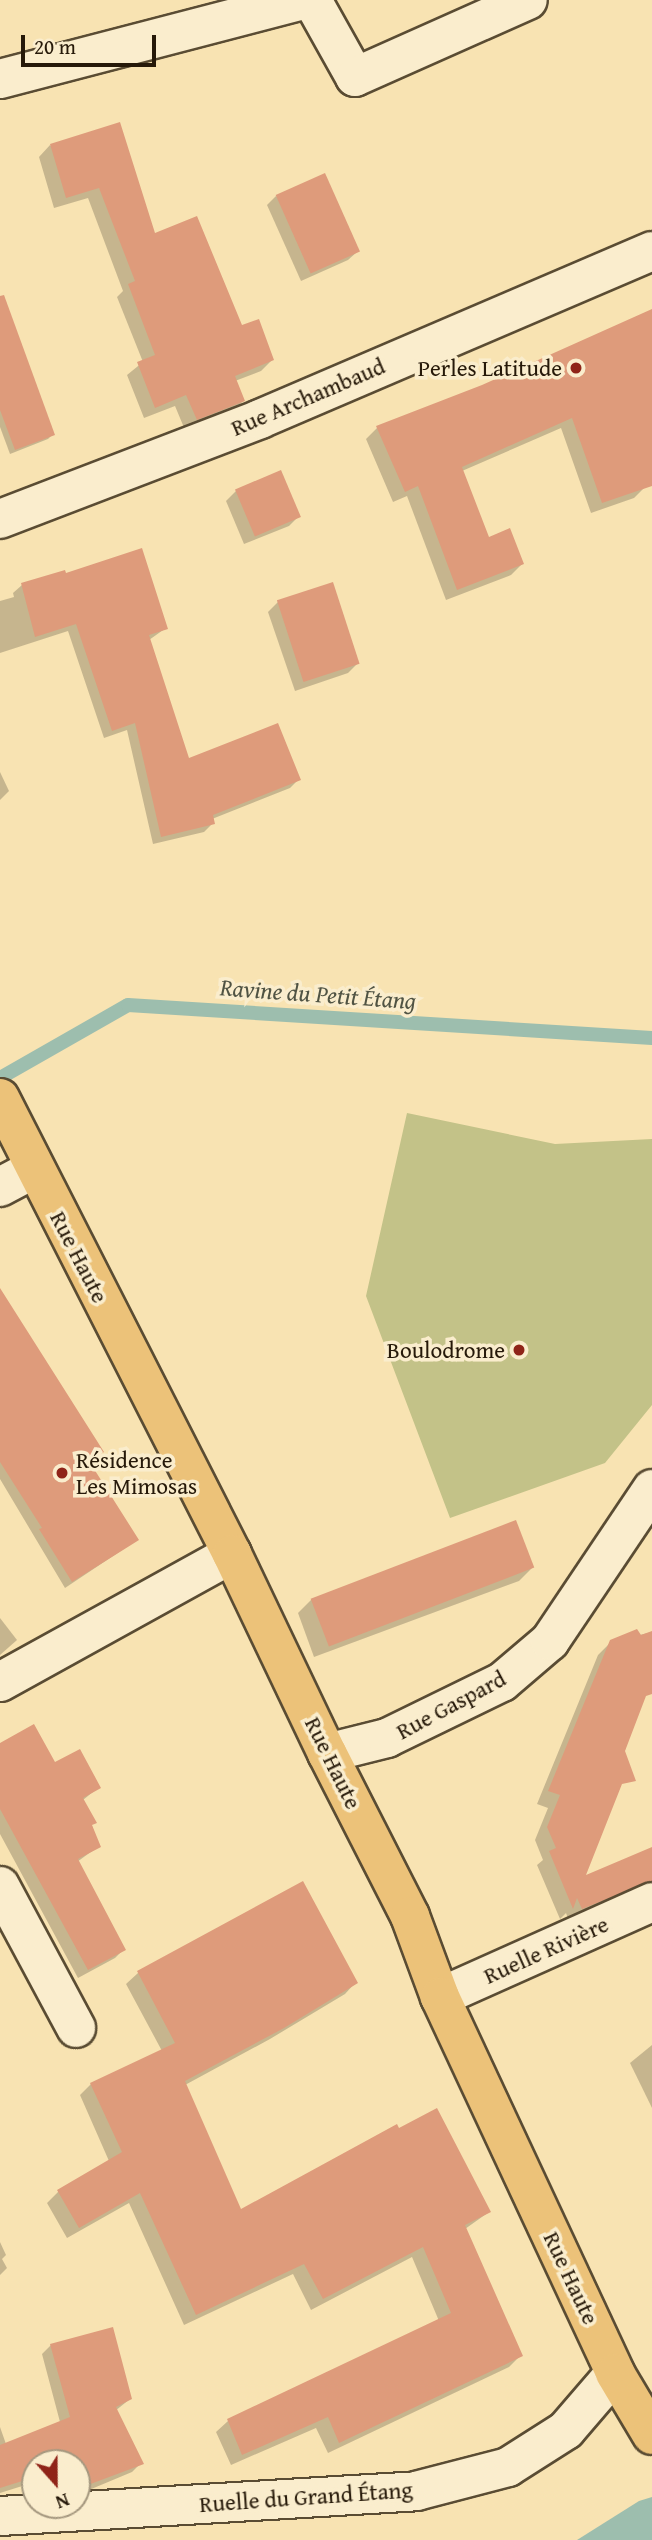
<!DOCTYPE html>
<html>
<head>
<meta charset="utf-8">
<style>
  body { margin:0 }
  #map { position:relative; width:652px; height:2540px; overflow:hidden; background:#f8e3b2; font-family:"Gentium Book Plus",serif }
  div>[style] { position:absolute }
  .green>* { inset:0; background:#c3c288 }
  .water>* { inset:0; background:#9dbeae }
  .shadow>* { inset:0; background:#0003 }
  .stream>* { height:14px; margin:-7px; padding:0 7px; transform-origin:7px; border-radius:7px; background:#9dbeae }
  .building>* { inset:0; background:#de9b7b; transform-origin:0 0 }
  .roads { filter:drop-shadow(2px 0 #5a4c33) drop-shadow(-2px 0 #5a4c33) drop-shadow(0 2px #5a4c33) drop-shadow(0 -2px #5a4c33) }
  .minor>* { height:38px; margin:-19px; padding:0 19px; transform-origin:19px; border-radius:19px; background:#faedcd }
  .major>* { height:38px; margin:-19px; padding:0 19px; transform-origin:19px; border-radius:19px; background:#ecc279 }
  .dots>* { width:19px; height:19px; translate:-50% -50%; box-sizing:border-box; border:4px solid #faedcd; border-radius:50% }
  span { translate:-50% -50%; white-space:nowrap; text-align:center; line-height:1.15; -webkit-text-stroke:7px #faedcd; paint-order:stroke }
  .poi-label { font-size:23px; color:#261909 }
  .right { translate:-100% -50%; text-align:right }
  .left { translate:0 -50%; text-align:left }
  .street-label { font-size:23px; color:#261909 }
  .water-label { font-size:24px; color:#505343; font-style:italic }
  .north { position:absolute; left:21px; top:2449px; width:70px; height:70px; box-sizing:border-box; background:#faedcd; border:2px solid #a5987f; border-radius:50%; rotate:159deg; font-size:19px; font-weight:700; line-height:28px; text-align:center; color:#261909 }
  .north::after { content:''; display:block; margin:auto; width:24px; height:32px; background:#8f2418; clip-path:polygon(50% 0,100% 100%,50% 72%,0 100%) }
  .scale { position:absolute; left:21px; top:35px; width:135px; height:32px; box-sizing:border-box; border:4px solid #261909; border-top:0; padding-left:9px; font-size:21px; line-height:24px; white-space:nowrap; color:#261909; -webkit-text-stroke:5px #faedcd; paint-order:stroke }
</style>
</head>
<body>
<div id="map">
  <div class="green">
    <div style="clip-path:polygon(407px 1113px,555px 1144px,652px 1139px,652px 1405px,605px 1463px,450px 1518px,366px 1296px)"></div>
  </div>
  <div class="water">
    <div style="clip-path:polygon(652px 2497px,652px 2540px,577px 2540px,639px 2501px)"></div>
  </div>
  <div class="shadow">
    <div style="clip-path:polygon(50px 145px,154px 236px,272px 360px,261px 371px,235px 381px,243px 401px,232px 412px,185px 430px,175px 406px,144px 418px,127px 375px,143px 362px,117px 297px,123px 291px,88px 198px,54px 208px,39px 157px)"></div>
    <div style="clip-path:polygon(276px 196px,358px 251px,348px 260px,301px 281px,267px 205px)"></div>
    <div style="clip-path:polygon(592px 338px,645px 487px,634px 498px,591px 513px,561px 428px,462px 471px,488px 539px,522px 564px,511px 575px,446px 600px,407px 496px,393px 502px,366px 439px,377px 428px,482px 386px)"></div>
    <div style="clip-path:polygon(0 360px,53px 434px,48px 439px,10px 454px,0 427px)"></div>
    <div style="clip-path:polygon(236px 491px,299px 516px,289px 526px,244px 544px,226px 501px)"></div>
    <div style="clip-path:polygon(22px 585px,166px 628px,149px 640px,188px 760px,299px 779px,290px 788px,212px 819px,213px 823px,204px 832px,153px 844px,127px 730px,104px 738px,68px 631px,0 653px,0 601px,14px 597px,13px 593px)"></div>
    <div style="clip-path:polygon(278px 602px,358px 663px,348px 673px,295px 691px,268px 612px)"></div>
    <div style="clip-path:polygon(0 772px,9px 791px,0 800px)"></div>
    <div style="clip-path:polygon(0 1301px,102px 1452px,88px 1463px,137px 1540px,65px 1588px,0 1479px)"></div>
    <div style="clip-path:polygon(532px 1568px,519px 1581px,314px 1657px,298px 1613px,311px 1600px)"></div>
    <div style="clip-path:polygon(0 1618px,17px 1640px,0 1655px)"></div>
    <div style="clip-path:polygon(652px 1632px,652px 1667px,583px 1879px,652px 1873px,652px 1884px,569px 1921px,566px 1913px,560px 1919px,537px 1865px,543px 1860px,535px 1840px,548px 1808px,537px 1804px,598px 1655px,611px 1642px)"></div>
    <div style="clip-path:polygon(0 1745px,54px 1765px,99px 1787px,83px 1800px,99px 1846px,77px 1862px,124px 1949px,115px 1958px,78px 1978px,0 1834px)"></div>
    <div style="clip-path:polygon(302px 1883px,356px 1982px,345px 1994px,270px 2039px,185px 2085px,240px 2212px,489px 2212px,465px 2229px,521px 2355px,509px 2367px,328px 2453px,316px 2428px,231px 2465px,216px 2432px,228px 2421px,439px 2321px,412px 2257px,311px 2310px,293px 2274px,184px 2325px,129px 2203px,67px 2238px,47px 2203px,58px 2192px,109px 2161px,80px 2095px,91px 2084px,162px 2051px,126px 1984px,138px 1973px)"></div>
    <div style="clip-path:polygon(652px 2045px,652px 2108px,630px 2063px)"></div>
    <div style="clip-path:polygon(0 2242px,6px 2255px,2px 2259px,7px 2268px,0 2275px)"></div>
    <div style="clip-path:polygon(51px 2345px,130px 2399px,115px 2411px,141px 2463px,132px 2472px,77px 2495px,77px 2463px,35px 2463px,35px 2482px,0 2493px,0 2427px,6px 2444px,60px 2422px,42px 2354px)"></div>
  </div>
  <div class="stream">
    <div style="left:0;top:1078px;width:147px;rotate:-29.7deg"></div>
    <div style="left:128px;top:1005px;width:525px;rotate:3.6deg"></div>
  </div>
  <div class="building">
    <div style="clip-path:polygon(120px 122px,155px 233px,197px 216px,242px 325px,259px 319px,274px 360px,235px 376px,245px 401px,197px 420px,186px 395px,155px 408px,137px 362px,155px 355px,128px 284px,135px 281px,99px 188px,66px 198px,50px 144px)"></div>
    <div style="left:325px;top:173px;width:86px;height:54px;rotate:66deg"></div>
    <div style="clip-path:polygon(4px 295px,55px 435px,15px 450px,0 410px,0 296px)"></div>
    <div style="clip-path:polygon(652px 309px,652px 486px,602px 503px,572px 418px,462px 467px,489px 537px,510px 528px,524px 564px,457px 590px,418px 486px,405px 492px,376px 426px,482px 385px)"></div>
    <div style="left:281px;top:470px;width:51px;height:50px;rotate:67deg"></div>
    <div style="clip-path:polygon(142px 548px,168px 629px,149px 635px,189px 758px,278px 723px,301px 780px,213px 815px,215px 824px,161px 837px,135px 723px,112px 731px,76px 624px,35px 637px,21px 583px,65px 570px,66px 573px)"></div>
    <div style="left:333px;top:582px;width:86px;height:59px;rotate:72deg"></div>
    <div style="clip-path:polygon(0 1288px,104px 1452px,89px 1461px,139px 1540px,72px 1582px,39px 1529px,42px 1528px,0 1462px)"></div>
    <div style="left:516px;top:1520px;width:51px;height:220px;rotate:69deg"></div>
    <div style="clip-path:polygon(637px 1629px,641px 1635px,652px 1631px,652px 1694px,646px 1696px,625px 1751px,636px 1781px,622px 1784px,586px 1875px,652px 1847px,652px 1881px,582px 1909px,577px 1898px,573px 1909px,549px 1851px,556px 1848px,547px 1827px,560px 1795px,548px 1791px,610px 1640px)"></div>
    <div style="clip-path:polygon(34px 1724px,55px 1762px,80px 1749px,101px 1788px,83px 1798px,97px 1823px,92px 1825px,101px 1847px,78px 1859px,126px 1950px,88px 1970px,0 1809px,0 1743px)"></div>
    <div style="clip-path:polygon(303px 1881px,358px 1983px,284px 2028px,185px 2081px,241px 2209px,397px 2124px,399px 2128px,437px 2108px,491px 2212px,465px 2225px,523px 2356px,339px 2443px,328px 2417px,242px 2455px,227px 2419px,451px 2313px,423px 2247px,323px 2299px,304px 2264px,196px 2315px,140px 2193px,79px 2228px,57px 2190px,122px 2152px,90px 2083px,175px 2043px,137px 1971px)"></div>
    <div style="clip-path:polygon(113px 2327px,132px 2399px,116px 2407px,144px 2464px,77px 2489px,77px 2463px,35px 2463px,35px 2477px,0 2488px,0 2445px,70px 2417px,50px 2344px)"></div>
  </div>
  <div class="roads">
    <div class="minor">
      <div style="left:312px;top:0;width:88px;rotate:60.8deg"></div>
      <div style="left:355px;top:77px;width:189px;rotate:-24deg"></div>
      <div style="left:0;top:79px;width:314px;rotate:-14.6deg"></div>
      <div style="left:0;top:519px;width:279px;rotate:-21deg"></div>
      <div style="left:260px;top:419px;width:426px;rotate:-23.2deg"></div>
      <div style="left:0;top:1187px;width:38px;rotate:-28deg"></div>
      <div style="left:0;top:1682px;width:265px;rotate:-28.9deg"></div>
      <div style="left:327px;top:1753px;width:62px;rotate:-14deg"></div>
      <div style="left:387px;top:1738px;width:128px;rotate:-26deg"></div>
      <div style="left:502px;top:1682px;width:63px;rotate:-40.5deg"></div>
      <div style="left:550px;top:1641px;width:183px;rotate:-56.1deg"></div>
      <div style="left:0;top:1886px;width:161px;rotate:61.8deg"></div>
      <div style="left:440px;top:1997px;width:232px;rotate:-24.1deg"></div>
      <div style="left:0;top:2516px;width:417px;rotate:-3.4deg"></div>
      <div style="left:416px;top:2491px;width:95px;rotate:-14.6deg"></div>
      <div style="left:508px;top:2467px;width:69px;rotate:-32.5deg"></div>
      <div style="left:566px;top:2430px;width:75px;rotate:-49.3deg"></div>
    </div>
    <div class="major">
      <div style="left:0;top:1098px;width:512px;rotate:63.03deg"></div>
      <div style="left:232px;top:1554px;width:221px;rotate:64.5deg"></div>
      <div style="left:327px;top:1753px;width:183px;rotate:63deg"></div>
      <div style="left:410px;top:1916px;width:86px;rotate:69.7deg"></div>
      <div style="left:440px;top:1997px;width:415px;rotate:65deg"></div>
      <div style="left:615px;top:2373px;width:72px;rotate:59.2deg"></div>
    </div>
  </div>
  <div class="dots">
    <div style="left:576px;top:368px;background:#8f2418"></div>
    <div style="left:519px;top:1350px;background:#8f2418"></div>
    <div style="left:62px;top:1473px;background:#8f2418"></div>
  </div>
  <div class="poi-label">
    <span class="right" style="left:562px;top:368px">Perles Latitude</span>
    <span class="right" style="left:505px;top:1350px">Boulodrome</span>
    <span class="left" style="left:76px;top:1473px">Résidence<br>Les Mimosas</span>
  </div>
  <div class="street-label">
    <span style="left:308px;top:397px;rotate:-23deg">Rue Archambaud</span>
    <span style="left:79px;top:1257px;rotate:63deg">Rue Haute</span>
    <span style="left:451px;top:1705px;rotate:-28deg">Rue Gaspard</span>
    <span style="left:333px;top:1763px;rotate:64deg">Rue Haute</span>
    <span style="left:546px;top:1950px;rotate:-24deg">Ruelle Rivière</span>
    <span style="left:571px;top:2278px;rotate:65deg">Rue Haute</span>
    <span style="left:306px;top:2497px;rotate:-4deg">Ruelle du Grand Étang</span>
  </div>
  <div class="water-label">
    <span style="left:318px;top:994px;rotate:4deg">Ravine du Petit Étang</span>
  </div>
  <div class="north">N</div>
  <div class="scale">20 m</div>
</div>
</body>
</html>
